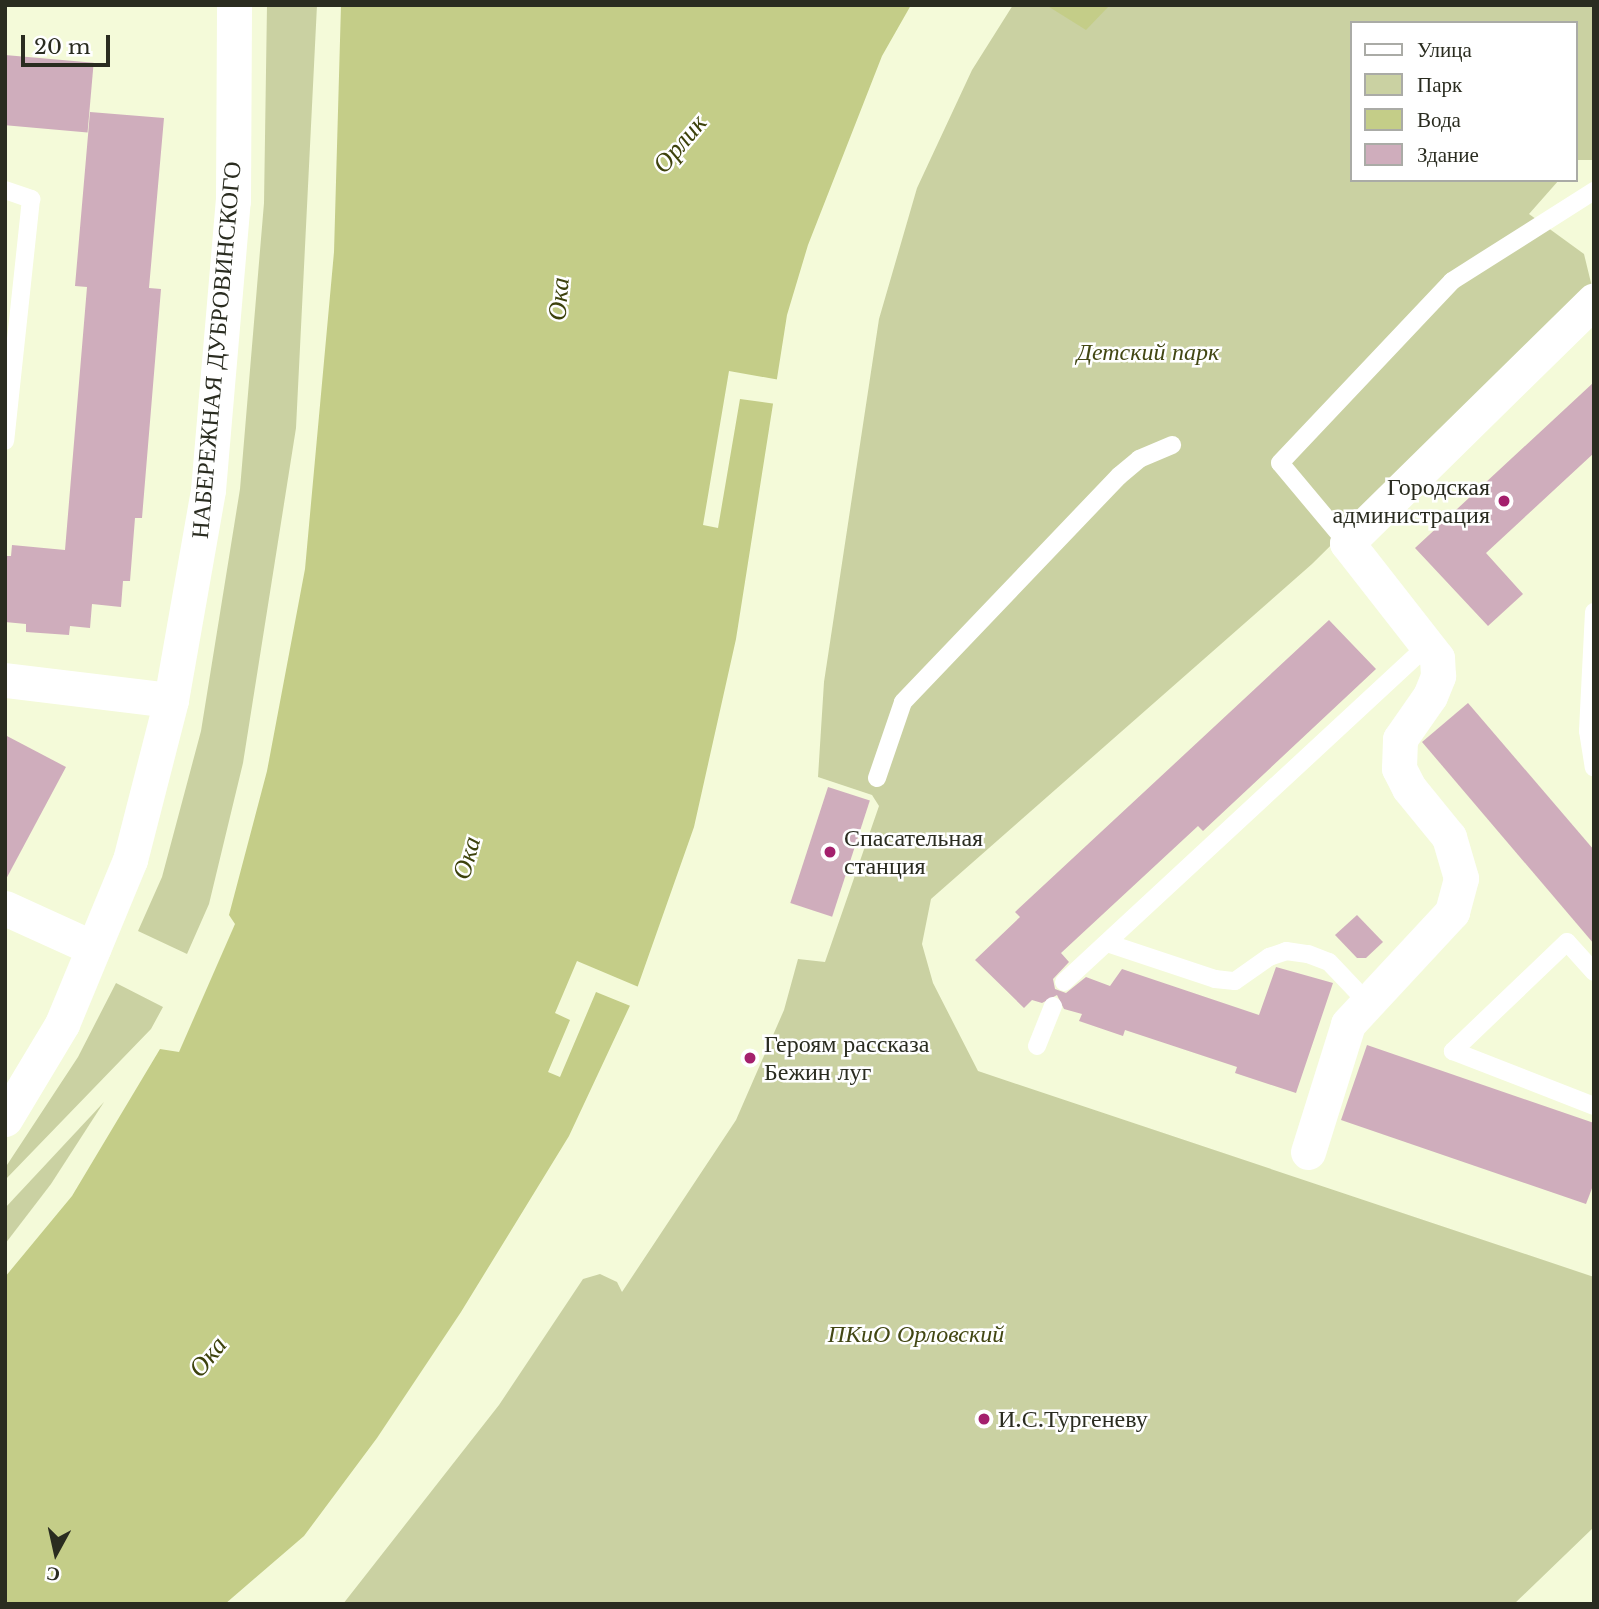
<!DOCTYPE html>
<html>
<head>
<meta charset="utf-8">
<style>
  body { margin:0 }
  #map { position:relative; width:1599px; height:1609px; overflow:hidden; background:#f4fad9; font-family:"Libre Baskerville",serif }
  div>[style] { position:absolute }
  .green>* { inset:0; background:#cad1a2 }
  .water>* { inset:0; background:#c4cd88 }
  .pier>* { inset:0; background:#f4fad9 }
  .building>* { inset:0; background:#cfadbc; transform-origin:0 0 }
  .lane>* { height:18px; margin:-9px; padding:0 9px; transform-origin:9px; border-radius:9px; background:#fff }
  .street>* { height:35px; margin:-17.5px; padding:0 17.5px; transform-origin:17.5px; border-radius:17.5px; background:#fff }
  .dots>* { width:19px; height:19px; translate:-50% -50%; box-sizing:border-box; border:4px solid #fff; border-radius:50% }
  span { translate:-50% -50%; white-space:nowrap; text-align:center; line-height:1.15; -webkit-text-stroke:5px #fff; paint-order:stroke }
  .street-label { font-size:24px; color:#2a2c20 }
  .park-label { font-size:24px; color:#424713; font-style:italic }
  .poi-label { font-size:24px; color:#2a2c20 }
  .right { translate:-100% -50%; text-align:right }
  .left { translate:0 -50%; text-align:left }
  .water-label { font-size:26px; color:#3d420c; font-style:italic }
  .frame { position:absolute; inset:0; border:7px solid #2a2c20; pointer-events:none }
  .legend { position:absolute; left:1350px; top:21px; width:228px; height:161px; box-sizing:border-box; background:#fff; border:2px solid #aaaba6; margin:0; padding:9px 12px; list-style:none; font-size:21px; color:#2a2c20 }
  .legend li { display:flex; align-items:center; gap:14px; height:35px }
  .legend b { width:35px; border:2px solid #aaaba6 }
  .north { position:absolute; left:21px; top:1518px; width:70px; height:70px; -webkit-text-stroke:5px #fff; paint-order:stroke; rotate:188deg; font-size:19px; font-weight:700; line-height:28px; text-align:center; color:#2a2c20 }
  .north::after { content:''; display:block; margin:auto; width:24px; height:32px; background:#2a2c20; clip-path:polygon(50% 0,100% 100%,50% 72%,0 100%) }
  .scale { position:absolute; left:21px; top:35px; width:89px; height:32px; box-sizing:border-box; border:4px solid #2a2c20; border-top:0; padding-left:9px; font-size:21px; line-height:24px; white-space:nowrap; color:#2a2c20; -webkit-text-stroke:5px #fff; paint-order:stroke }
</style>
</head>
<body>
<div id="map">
  <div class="green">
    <div style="clip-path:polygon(267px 5px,317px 5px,296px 428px,243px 763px,209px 904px,187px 954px,138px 931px,162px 877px,201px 731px,240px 489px,264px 203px)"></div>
    <div style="clip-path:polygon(1013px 5px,1594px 5px,1594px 160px,1576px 160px,1576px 23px,1352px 23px,1352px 180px,1559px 180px,1529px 214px,1584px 254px,1592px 287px,1312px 564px,931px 899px,922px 944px,933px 983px,978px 1071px,1594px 1277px,1594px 1527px,1514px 1604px,343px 1604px,499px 1405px,583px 1279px,600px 1274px,617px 1282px,622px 1292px,736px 1120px,784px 1010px,798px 959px,825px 962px,879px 806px,872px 795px,818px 777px,824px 682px,879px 319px,917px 188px,972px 70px)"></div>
    <div style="clip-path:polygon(116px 983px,163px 1007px,151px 1029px,5px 1180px,5px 1168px,78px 1057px)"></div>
    <div style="clip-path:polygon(104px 1102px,51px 1184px,5px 1244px,5px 1208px)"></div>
  </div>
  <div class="water">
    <div style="clip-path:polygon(341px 5px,911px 5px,882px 56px,808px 245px,787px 315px,736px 639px,694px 827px,634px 997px,569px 1136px,461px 1312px,377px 1438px,304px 1536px,225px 1604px,5px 1604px,5px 1277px,72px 1196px,160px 1049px,179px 1052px,235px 924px,229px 915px,267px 771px,305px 569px,334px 252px)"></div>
    <div style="clip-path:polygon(1046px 5px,1110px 5px,1086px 30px)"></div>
  </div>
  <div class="pier">
    <div style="clip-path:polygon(729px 371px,780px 380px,776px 404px,740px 399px,718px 528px,703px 525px)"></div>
    <div style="clip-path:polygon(577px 961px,641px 988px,633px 1007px,596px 992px,560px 1077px,548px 1072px,570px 1020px,555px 1013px)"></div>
  </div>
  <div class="building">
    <div style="left:5px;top:55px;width:89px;height:70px;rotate:5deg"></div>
    <div style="clip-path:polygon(90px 112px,164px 118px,149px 288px,161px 289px,142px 518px,135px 518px,130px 581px,123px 581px,121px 607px,92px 604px,90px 628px,70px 626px,69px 635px,26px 632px,26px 624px,5px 622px,5px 556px,11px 556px,12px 545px,65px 550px,87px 287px,75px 286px)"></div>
    <div style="clip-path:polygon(1594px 382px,1594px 453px,1486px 553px,1523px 594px,1488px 626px,1415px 548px)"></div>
    <div style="clip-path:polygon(1329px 620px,1376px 669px,1203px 831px,1198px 826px,1061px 953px,1069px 962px,1053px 979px,1055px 989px,1066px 993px,1086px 977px,1110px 986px,1122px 969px,1259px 1015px,1276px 967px,1333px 983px,1296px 1093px,1235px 1073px,1237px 1067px,1125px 1030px,1123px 1036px,1079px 1021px,1082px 1014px,1064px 1009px,1057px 995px,1042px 1003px,1032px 1000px,1024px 1008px,975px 960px,1020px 917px,1015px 912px)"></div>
    <div style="clip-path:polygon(1468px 703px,1594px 850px,1594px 944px,1422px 742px)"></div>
    <div style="clip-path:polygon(5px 735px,66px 767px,5px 881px)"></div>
    <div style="left:828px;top:787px;width:44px;height:122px;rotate:18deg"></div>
    <div style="clip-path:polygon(1357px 915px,1383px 942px,1366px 958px,1357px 958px,1335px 935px)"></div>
    <div style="clip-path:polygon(1367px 1045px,1594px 1123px,1594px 1183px,1586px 1204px,1341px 1120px)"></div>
  </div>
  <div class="lane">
    <div style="left:5px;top:190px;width:28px;rotate:19deg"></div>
    <div style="left:31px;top:199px;width:243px;rotate:96.1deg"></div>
    <div style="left:1347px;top:543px;width:104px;rotate:-129.9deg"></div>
    <div style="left:1280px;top:463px;width:250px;rotate:-46.6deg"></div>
    <div style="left:1452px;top:281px;width:168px;rotate:-32.4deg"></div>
    <div style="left:1594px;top:612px;width:119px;rotate:92.9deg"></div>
    <div style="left:1588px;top:731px;width:37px;rotate:81deg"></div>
    <div style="left:877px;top:778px;width:80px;rotate:-71.1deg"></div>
    <div style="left:903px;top:702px;width:313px;rotate:-46.3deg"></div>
    <div style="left:1119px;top:476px;width:26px;rotate:-40deg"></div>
    <div style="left:1139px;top:459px;width:36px;rotate:-23deg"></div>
    <div style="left:1107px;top:943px;width:114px;rotate:18.4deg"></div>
    <div style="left:1215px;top:979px;width:20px;rotate:6deg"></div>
    <div style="left:1235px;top:981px;width:42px;rotate:-35.2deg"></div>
    <div style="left:1269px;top:957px;width:18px;rotate:-19deg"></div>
    <div style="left:1286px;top:951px;width:22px;rotate:8deg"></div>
    <div style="left:1308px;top:954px;width:22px;rotate:21deg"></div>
    <div style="left:1329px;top:962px;width:54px;rotate:46.5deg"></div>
    <div style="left:1594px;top:972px;width:40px;rotate:-132deg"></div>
    <div style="left:1567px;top:942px;width:158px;rotate:136.3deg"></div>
    <div style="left:1453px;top:1051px;width:151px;rotate:21.3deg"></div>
    <div style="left:1064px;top:982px;width:499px;rotate:-42.8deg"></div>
    <div style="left:1037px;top:1046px;width:43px;rotate:-68.2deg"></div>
  </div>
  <div class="street">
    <div style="left:5px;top:680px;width:167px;rotate:6.9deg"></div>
    <div style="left:5px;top:908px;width:97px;rotate:24.4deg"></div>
    <div style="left:5px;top:1119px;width:111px;rotate:-59deg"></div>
    <div style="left:62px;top:1024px;width:178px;rotate:-67.5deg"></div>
    <div style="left:130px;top:860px;width:165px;rotate:-75.6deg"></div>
    <div style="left:171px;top:700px;width:213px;rotate:-80deg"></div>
    <div style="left:208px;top:490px;width:290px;rotate:-85.1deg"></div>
    <div style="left:233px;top:201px;width:196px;rotate:-89.7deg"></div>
    <div style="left:1308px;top:1152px;width:134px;rotate:-72.6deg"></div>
    <div style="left:1348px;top:1024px;width:153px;rotate:-47.1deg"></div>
    <div style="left:1452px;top:912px;width:35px;rotate:-75deg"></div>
    <div style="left:1461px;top:878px;width:43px;rotate:-106.3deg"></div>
    <div style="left:1449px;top:837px;width:63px;rotate:-129.2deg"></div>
    <div style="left:1409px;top:788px;width:22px;rotate:-117deg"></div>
    <div style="left:1399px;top:768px;width:29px;rotate:-88deg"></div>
    <div style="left:1400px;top:739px;width:52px;rotate:-55.1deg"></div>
    <div style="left:1430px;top:696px;width:22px;rotate:-68deg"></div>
    <div style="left:1438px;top:676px;width:18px;rotate:-93deg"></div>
    <div style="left:1437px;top:658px;width:146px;rotate:-128deg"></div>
    <div style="left:1347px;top:543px;width:346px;rotate:-44.5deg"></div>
  </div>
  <div class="dots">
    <div style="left:1504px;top:501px;background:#a4206d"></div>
    <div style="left:830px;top:852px;background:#a4206d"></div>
    <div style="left:750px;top:1058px;background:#a4206d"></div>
    <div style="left:984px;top:1419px;background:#a4206d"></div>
  </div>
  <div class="street-label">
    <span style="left:216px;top:350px;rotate:-85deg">НАБЕРЕЖНАЯ ДУБРОВИНСКОГО</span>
  </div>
  <div class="park-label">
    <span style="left:1148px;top:352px">Детский парк</span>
    <span style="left:916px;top:1334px">ПКиО Орловский</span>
  </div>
  <div class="poi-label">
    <span class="right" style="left:1490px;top:501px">Городская<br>администрация</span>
    <span class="left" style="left:844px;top:852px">Спасательная<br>станция</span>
    <span class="left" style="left:764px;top:1058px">Героям рассказа<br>Бежин луг</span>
    <span class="left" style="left:998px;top:1419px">И.С.Тургеневу</span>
  </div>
  <div class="water-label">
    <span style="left:680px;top:144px;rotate:-50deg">Орлик</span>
    <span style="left:559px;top:299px;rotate:-85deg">Ока</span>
    <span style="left:467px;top:858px;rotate:-74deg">Ока</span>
    <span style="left:208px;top:1357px;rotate:-51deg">Ока</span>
  </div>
  <div class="frame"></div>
  <ul class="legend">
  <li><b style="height:9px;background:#fff"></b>Улица</li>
  <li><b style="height:19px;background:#cad1a2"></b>Парк</li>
  <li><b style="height:19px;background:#c4cd88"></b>Вода</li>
  <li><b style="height:19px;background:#cfadbc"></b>Здание</li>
  </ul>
  <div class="north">С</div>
  <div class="scale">20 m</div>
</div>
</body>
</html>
